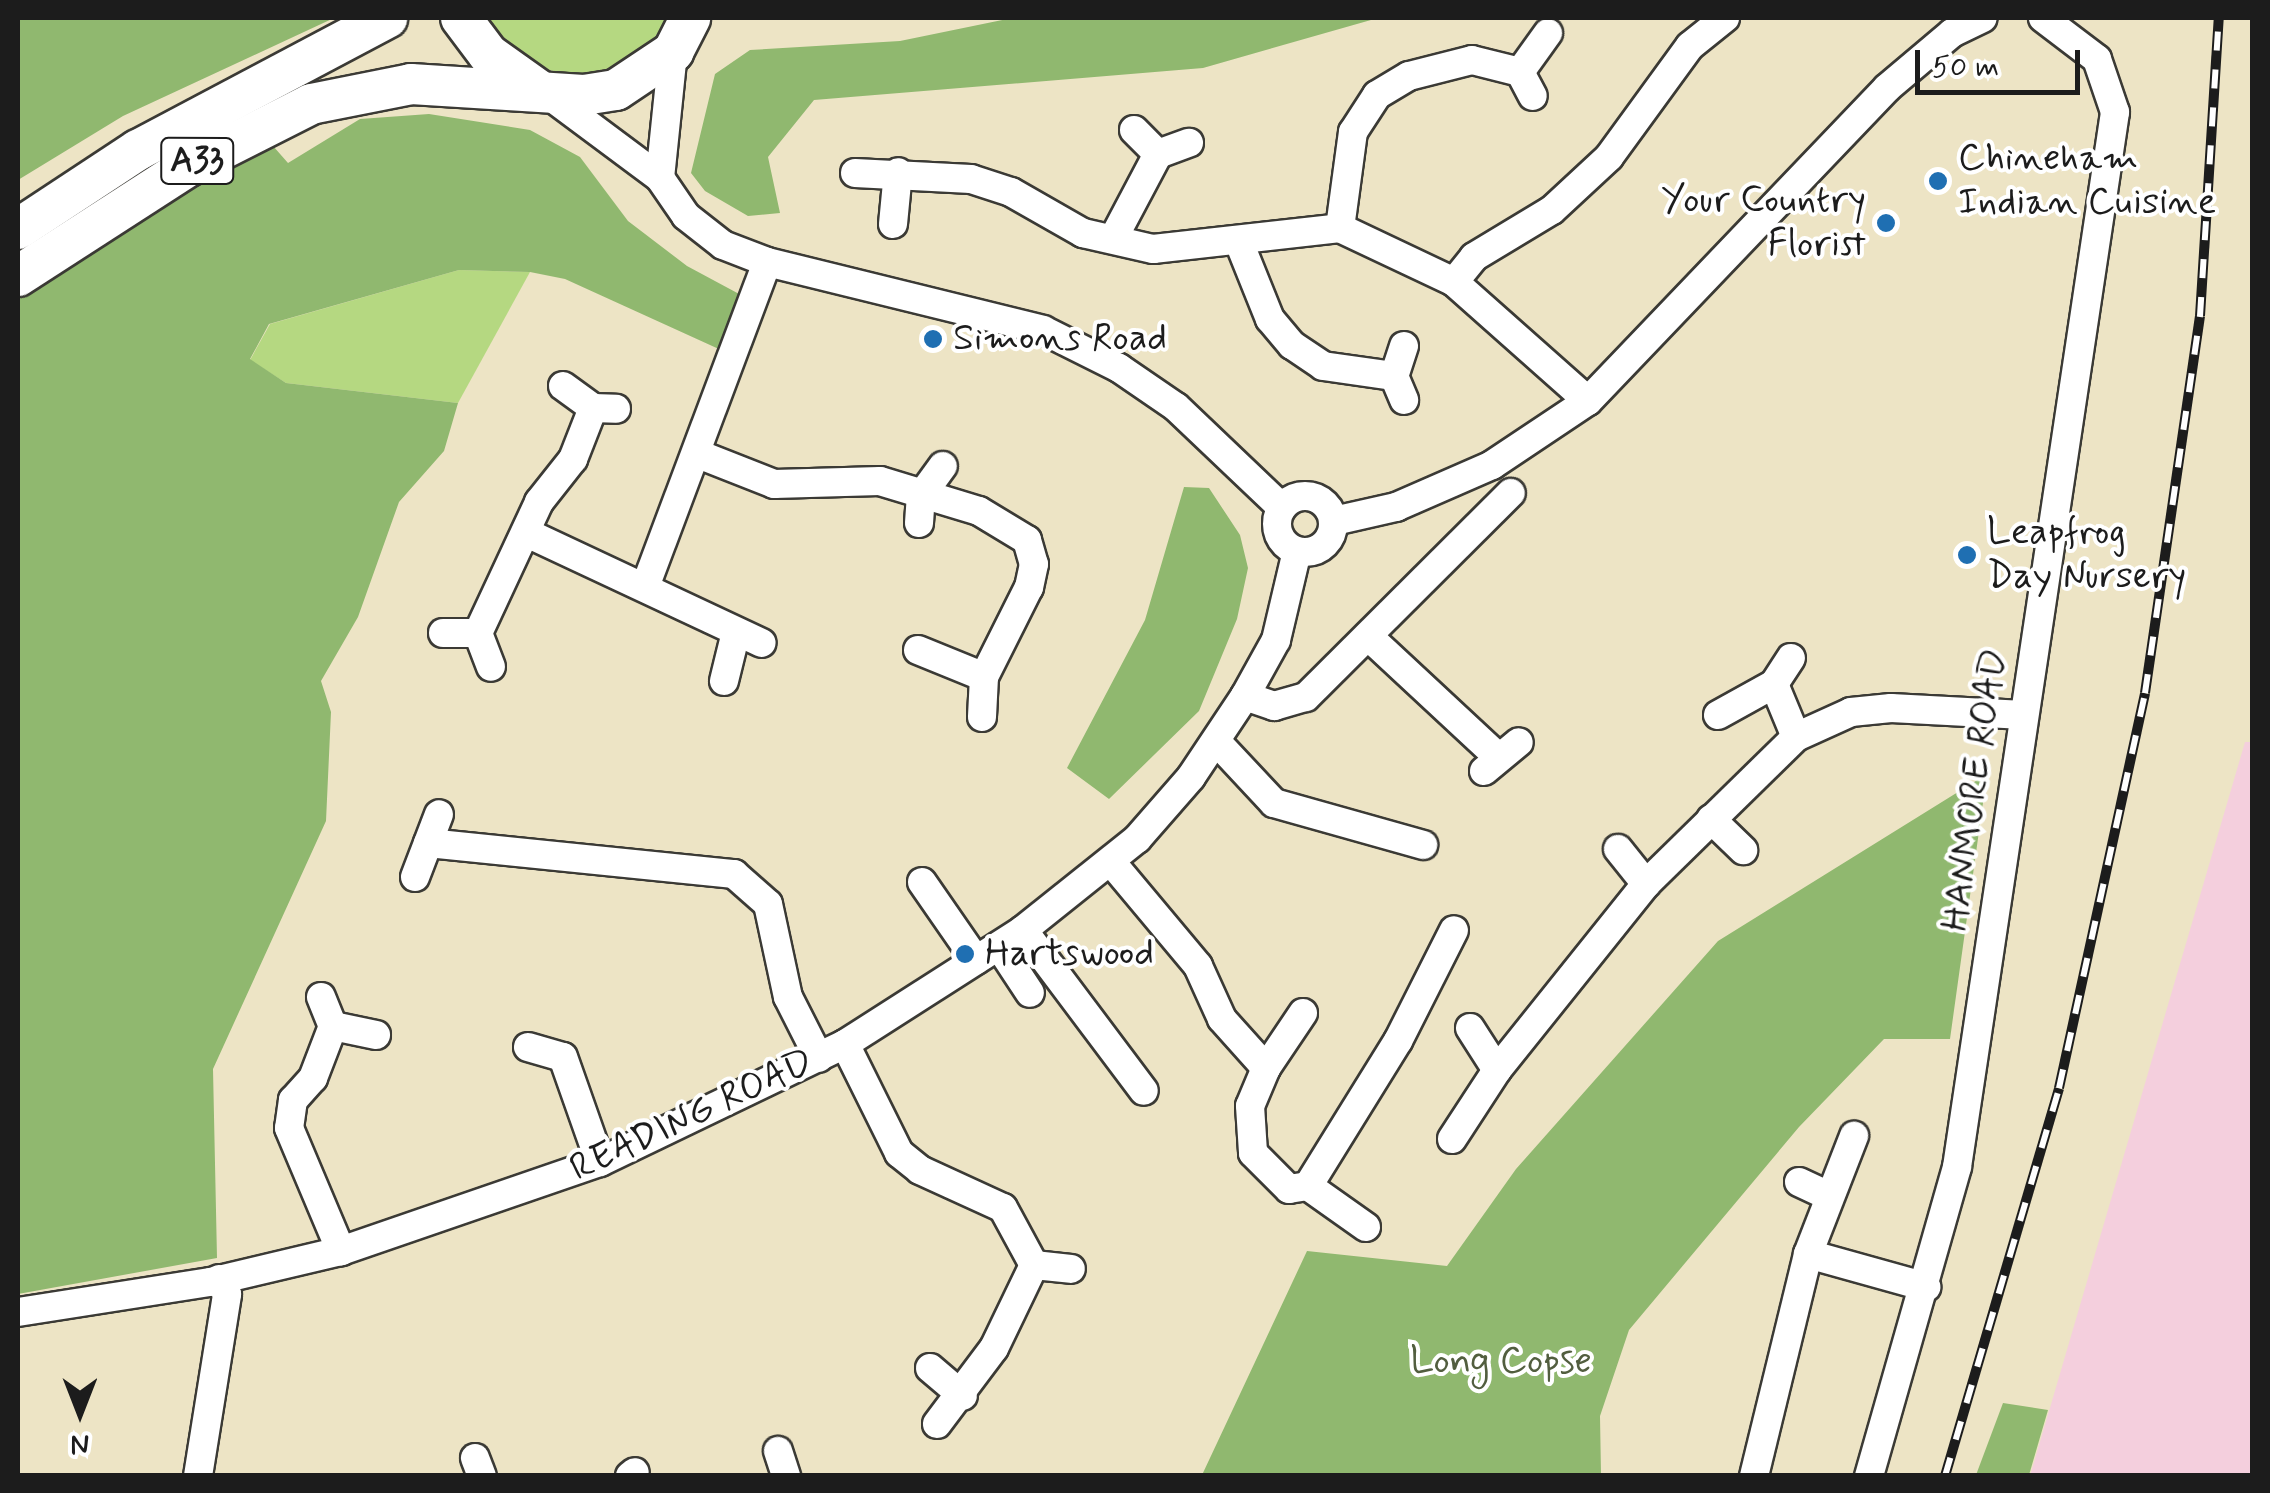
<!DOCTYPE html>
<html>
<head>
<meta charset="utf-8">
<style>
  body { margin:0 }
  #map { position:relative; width:2270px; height:1493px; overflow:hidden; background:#ede4c5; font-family:Mynerve,sans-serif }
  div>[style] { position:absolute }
  .built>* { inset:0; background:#f4cfdd }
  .green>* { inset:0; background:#b5d881 }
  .forest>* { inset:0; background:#90b86f }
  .roads { filter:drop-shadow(2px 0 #3b3a35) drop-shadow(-2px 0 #3b3a35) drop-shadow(0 2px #3b3a35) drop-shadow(0 -2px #3b3a35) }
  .minor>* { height:28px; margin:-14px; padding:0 14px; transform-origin:14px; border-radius:14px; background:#fff }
  .minor>.ring { margin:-14px; padding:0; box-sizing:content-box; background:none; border:28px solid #fff; border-radius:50% }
  .highway>* { height:40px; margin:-20px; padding:0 20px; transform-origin:20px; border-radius:20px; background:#fff }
  .rail>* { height:10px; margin-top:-5px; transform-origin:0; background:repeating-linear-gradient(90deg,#fff 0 19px,#1c1c1c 0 38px); box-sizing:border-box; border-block:2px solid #1c1c1c }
  .dots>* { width:28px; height:28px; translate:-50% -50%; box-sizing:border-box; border:5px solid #fff; border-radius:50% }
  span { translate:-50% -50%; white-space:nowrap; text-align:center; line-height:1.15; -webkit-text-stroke:8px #fff; paint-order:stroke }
  .shield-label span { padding:2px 8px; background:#fff; border:2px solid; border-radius:8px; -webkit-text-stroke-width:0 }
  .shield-label { font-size:35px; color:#1c1c1c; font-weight:700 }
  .poi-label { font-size:38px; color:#1c1c1c }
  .left { translate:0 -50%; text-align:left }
  .right { translate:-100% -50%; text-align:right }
  .street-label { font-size:38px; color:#1c1c1c }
  .park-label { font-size:38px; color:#525e3f }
  .frame { position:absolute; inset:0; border:20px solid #1c1c1c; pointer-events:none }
  .north { position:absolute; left:30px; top:1363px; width:100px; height:100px; -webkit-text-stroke:8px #fff; paint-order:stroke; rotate:180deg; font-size:28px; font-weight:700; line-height:40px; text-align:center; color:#1c1c1c }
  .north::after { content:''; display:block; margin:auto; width:35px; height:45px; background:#1c1c1c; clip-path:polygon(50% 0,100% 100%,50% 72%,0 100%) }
  .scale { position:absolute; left:1915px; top:50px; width:165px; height:45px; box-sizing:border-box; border:5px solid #1c1c1c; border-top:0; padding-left:12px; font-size:30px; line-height:35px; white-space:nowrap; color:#1c1c1c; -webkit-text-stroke:8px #fff; paint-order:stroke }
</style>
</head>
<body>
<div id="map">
  <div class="built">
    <div style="clip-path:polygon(2245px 742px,2252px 742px,2252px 1475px,2030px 1476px)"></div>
  </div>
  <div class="green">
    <div style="clip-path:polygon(485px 18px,671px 18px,651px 45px,618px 67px,579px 75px,542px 69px,509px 49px)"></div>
    <div style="clip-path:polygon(459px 270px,530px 272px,458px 403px,286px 383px,250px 360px,270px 324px)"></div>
  </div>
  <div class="forest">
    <div style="clip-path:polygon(18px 18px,334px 18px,123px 116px,18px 180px)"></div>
    <div style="clip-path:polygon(1012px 18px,1378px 18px,1203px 68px,814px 100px,768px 157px,780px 213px,748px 216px,705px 191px,691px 173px,715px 74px,750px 50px,900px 41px)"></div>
    <div style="clip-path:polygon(429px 114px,530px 130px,580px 157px,628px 221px,687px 266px,741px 295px,721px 350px,565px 279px,530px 272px,459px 270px,269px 324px,250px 359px,286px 383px,458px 403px,444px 451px,399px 502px,358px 617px,321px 681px,331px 712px,326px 821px,213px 1069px,217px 1258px,18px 1294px,18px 294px,266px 138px,288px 163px,360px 119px)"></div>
    <div style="clip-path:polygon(1184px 487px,1209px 488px,1240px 535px,1248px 568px,1237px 619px,1199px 711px,1109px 799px,1067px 768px,1145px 620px)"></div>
    <div style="clip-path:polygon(1987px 774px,1950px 1039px,1884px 1039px,1799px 1127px,1629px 1330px,1600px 1416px,1601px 1475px,1202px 1475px,1307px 1251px,1447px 1266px,1516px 1169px,1718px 941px)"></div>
    <div style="clip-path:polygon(2003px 1403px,2048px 1410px,2029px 1475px,1976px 1475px)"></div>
  </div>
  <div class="roads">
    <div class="minor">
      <div style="left:1520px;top:72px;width:48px;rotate:-54.3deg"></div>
      <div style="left:550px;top:96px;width:137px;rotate:36.7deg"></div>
      <div style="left:660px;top:178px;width:46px;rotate:55.6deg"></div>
      <div style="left:686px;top:216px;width:47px;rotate:38.1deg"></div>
      <div style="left:723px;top:245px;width:47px;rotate:21.1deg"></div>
      <div style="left:767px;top:262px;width:284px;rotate:13.8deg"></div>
      <div style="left:1043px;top:330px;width:85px;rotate:26.6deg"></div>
      <div style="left:1119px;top:368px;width:69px;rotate:34.4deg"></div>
      <div style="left:1176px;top:407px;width:146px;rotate:43.6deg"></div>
      <div style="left:1134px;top:130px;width:34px;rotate:45deg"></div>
      <div style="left:1158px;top:154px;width:33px;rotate:-20deg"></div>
      <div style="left:855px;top:173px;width:116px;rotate:3deg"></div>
      <div style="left:971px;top:179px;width:42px;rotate:18deg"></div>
      <div style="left:1011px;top:192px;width:83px;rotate:29.7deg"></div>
      <div style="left:1083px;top:233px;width:72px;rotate:12.9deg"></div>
      <div style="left:1153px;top:249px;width:188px;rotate:-6.4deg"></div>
      <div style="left:1340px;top:228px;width:126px;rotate:25.3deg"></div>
      <div style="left:1454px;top:282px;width:179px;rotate:41.6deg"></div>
      <div style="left:660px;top:178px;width:127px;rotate:-84.1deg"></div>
      <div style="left:893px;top:224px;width:52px;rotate:-84.5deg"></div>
      <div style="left:1340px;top:228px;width:97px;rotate:-82.3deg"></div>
      <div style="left:1353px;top:132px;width:44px;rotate:-57deg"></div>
      <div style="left:1377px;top:95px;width:37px;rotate:-31deg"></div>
      <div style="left:1409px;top:76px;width:65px;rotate:-14.3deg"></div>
      <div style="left:1472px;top:60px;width:49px;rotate:14deg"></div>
      <div style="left:1520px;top:72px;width:27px;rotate:62deg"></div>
      <div style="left:1113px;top:239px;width:96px;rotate:-62.1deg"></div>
      <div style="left:1239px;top:242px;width:83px;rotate:68.1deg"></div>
      <div style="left:1270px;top:319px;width:34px;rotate:50deg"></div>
      <div style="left:1292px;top:345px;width:37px;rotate:34deg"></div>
      <div style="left:1323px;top:366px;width:72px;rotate:8deg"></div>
      <div style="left:1454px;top:282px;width:32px;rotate:-51deg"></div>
      <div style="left:1474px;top:257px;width:91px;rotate:-31.1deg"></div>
      <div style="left:1552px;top:210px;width:78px;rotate:-42.9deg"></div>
      <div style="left:1609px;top:157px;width:137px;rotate:-53.9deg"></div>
      <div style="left:1690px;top:46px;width:45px;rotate:-38.7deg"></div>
      <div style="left:1404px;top:346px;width:32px;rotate:108deg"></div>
      <div style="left:1394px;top:376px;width:26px;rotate:67deg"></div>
      <div style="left:563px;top:386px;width:37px;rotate:36deg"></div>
      <div style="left:593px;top:408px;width:23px;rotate:2deg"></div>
      <div style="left:698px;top:454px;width:82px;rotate:21.5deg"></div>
      <div style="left:774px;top:484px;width:106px;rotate:-1.6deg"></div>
      <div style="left:880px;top:481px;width:103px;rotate:16.9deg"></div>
      <div style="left:979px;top:511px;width:56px;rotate:31.1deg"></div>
      <div style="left:1027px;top:540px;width:25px;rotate:74deg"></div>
      <div style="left:1034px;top:564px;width:24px;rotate:102deg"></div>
      <div style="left:1029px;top:587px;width:101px;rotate:116.6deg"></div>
      <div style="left:984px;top:677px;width:40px;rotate:92.9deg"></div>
      <div class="ring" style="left:1277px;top:496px;width:28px;height:28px"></div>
      <div style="left:1334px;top:521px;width:64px;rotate:-12.7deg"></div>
      <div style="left:1396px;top:507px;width:105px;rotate:-23.6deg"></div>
      <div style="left:1492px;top:465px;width:115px;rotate:-33.7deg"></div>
      <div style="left:1588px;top:401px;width:433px;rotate:-46.3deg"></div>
      <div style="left:1887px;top:88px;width:85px;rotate:-40.2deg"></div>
      <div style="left:1952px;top:33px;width:34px;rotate:-26deg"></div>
      <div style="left:919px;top:523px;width:27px;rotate:-86deg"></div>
      <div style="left:921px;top:496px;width:37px;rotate:-54deg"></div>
      <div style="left:527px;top:533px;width:259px;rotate:25.1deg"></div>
      <div style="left:645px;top:587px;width:347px;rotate:-69.4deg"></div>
      <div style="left:443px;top:633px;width:35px"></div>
      <div style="left:478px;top:633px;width:36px;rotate:69deg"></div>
      <div style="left:478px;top:633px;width:145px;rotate:-65deg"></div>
      <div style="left:539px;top:502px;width:55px;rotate:-51.7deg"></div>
      <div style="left:573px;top:459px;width:55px;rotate:-68.6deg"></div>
      <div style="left:1368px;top:636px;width:178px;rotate:42.9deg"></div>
      <div style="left:918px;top:650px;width:71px;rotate:22.2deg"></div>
      <div style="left:724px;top:681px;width:50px;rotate:-76.2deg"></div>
      <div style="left:1774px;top:684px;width:57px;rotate:67.5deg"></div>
      <div style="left:1245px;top:696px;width:31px;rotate:19deg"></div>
      <div style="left:1274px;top:706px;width:33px;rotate:-16deg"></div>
      <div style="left:1306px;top:697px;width:289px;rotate:-44.9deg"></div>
      <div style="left:1718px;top:715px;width:64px;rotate:-29deg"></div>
      <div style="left:1774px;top:684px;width:31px;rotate:-57deg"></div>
      <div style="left:1216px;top:741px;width:85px;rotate:46.9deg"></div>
      <div style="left:1274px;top:803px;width:155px;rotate:15.7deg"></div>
      <div style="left:1484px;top:771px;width:45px;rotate:-39.6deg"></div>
      <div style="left:1711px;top:819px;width:45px;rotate:44.1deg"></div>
      <div style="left:428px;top:843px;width:308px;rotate:5.8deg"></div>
      <div style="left:734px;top:874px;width:45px;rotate:41.4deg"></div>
      <div style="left:768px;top:904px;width:95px;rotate:77.9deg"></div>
      <div style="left:788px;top:997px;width:68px;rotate:63.1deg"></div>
      <div style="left:1618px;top:849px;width:45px;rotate:51.3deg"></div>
      <div style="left:1112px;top:863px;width:134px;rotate:50.1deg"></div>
      <div style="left:1198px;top:966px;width:58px;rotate:65.6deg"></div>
      <div style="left:1222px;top:1019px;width:66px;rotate:48.1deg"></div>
      <div style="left:415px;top:877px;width:67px;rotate:-69.1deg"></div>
      <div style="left:922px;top:882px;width:95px;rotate:55.3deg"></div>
      <div style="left:1023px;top:930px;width:201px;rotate:53.1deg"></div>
      <div style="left:999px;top:946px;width:56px;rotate:56.6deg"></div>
      <div style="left:321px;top:997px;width:31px;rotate:68deg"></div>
      <div style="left:333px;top:1026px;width:44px;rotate:11.8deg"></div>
      <div style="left:1303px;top:1013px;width:66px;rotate:123.9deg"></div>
      <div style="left:1266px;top:1068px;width:41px;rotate:112.8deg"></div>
      <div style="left:1250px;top:1106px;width:47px;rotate:86.3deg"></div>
      <div style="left:1253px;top:1153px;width:51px;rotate:45deg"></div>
      <div style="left:1289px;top:1189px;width:19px;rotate:-9deg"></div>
      <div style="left:1308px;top:1186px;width:171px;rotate:-58.2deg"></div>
      <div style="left:1398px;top:1041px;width:124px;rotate:-63.2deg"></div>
      <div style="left:333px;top:1026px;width:56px;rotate:111deg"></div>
      <div style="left:313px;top:1078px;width:30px;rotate:132deg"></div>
      <div style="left:293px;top:1100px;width:28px;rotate:98deg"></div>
      <div style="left:289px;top:1128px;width:134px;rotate:67.1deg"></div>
      <div style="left:1470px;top:1028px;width:50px;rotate:57.3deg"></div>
      <div style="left:845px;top:1044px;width:122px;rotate:63.6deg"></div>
      <div style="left:899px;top:1153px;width:27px;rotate:39deg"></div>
      <div style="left:920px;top:1170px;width:91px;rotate:24.6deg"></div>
      <div style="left:1003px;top:1208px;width:65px;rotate:61.5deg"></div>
      <div style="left:1034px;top:1265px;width:92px;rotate:115.7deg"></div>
      <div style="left:994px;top:1348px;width:95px;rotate:126.9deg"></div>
      <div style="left:528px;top:1047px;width:36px;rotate:16deg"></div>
      <div style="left:563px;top:1057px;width:111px;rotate:70.6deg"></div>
      <div style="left:1452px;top:1139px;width:82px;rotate:-56.9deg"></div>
      <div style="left:1497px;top:1070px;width:238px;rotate:-51.3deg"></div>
      <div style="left:1646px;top:884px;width:210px;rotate:-44.4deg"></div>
      <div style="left:1796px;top:737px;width:60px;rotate:-24.4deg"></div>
      <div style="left:1851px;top:712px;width:40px;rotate:-5.7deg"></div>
      <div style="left:1891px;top:708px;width:133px;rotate:3deg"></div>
      <div style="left:1799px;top:1182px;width:33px;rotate:25deg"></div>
      <div style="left:1308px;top:1186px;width:71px;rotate:35.3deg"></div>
      <div style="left:1808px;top:1254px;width:123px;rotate:15.6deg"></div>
      <div style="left:1034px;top:1265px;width:37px;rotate:6deg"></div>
      <div style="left:18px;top:1312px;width:194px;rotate:-8.9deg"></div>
      <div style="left:210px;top:1282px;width:135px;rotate:-13.3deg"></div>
      <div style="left:341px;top:1251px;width:274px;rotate:-19deg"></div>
      <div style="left:600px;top:1162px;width:272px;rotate:-25.7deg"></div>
      <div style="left:845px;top:1044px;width:211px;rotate:-32.6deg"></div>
      <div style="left:1023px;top:930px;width:146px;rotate:-38.6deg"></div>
      <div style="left:1137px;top:839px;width:82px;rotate:-48.9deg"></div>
      <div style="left:1191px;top:777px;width:97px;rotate:-56.3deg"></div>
      <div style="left:1245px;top:696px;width:64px;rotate:-61deg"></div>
      <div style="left:1276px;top:640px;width:91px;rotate:-76.7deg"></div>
      <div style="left:930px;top:1368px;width:43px;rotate:40.3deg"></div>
      <div style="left:778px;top:1451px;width:26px;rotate:72deg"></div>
      <div style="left:475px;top:1458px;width:19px;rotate:69deg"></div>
      <div style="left:198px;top:1476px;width:184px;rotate:-80.9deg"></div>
      <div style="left:227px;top:1294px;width:17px;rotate:-118deg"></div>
      <div style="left:630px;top:1476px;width:6px;rotate:-39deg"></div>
      <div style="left:1754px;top:1476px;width:228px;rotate:-76.3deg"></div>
      <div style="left:1808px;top:1254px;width:127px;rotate:-68.7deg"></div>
      <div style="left:1869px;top:1476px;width:321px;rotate:-74.1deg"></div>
      <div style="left:1957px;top:1167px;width:1067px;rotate:-81.48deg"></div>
      <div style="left:2115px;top:112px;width:56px;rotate:-108.8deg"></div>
      <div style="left:2097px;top:59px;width:68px;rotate:-142.8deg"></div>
    </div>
    <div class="highway">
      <div style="left:461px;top:18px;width:45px;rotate:53.1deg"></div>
      <div style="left:488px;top:54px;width:60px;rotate:35.5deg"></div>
      <div style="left:18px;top:229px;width:144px;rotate:-33.4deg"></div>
      <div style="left:138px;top:150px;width:282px;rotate:-27.9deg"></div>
      <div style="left:18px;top:276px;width:201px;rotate:-32.8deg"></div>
      <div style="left:187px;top:167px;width:139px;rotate:-26.9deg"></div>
      <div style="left:311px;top:104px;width:102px;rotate:-11.3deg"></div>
      <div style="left:411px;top:84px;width:173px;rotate:3.6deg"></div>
      <div style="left:584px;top:95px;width:32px;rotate:-9deg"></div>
      <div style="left:616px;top:90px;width:69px;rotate:-33.7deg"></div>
      <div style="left:673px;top:52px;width:38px;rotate:-63deg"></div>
    </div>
  </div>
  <div class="rail">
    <div style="left:1945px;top:1476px;width:404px;rotate:-73.6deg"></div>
    <div style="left:2059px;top:1088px;width:404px;rotate:-77.7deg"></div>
    <div style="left:2145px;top:693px;width:381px;rotate:-81.7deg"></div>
    <div style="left:2200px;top:316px;width:299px;rotate:-86.4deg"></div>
  </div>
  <div class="dots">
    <div style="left:1938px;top:181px;background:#1f6fb2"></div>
    <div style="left:1886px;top:223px;background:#1f6fb2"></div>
    <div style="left:933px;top:339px;background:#1f6fb2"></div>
    <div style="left:1967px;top:555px;background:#1f6fb2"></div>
    <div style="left:965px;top:954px;background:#1f6fb2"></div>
  </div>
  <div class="shield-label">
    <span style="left:197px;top:161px">A33</span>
  </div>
  <div class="poi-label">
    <span class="left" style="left:1958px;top:181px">Chineham<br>Indian Cuisine</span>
    <span class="right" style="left:1866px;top:223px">Your Country<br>Florist</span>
    <span class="left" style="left:953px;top:339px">Simons Road</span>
    <span class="left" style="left:1987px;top:555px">Leapfrog<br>Day Nursery</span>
    <span class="left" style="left:985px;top:954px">Hartswood</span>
  </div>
  <div class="street-label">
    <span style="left:1975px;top:790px;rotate:-82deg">HANMORE ROAD</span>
    <span style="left:692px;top:1116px;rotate:-25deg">READING ROAD</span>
  </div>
  <div class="park-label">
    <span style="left:1501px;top:1362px">Long Copse</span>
  </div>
  <div class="frame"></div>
  <div class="north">N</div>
  <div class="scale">50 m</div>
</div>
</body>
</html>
